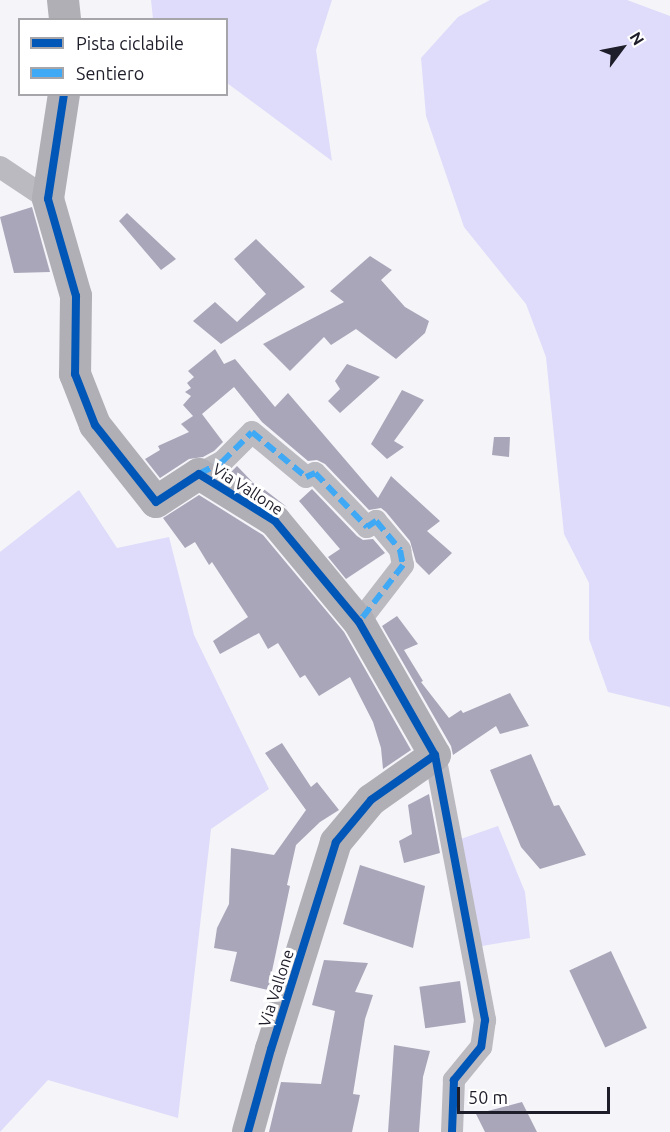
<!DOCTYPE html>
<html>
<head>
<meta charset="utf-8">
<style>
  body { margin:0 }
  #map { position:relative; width:670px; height:1132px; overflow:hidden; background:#f4f4f9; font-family:Ubuntu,sans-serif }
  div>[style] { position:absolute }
  .green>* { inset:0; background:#dedcfa }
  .building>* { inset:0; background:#a9a6b9; transform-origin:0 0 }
  .street>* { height:22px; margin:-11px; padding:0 11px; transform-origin:11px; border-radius:11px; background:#bbbac0 }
  .secondary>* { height:32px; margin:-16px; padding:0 16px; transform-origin:16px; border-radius:16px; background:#b0afb6 }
  .quiet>* { height:6px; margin-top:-3px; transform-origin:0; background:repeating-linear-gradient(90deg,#3fa9f5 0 12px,transparent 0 18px) }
  .cycleway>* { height:8px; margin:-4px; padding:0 4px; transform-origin:4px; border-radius:4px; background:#0057b8 }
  span { translate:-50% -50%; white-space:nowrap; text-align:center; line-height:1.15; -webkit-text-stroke:6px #fff; paint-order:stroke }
  .street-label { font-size:16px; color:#1e1d2a }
  .legend { position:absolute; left:18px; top:18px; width:210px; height:78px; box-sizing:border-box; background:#fff; border:2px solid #a5a5aa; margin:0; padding:8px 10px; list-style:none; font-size:18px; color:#1e1d2a }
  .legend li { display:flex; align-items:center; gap:12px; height:30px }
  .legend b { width:30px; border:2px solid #a5a5aa }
  .north { position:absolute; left:592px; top:18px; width:60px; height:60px; -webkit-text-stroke:4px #fff; paint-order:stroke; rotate:58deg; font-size:16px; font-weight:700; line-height:24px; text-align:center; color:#1e1d2a }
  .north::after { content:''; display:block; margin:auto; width:21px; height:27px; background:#1e1d2a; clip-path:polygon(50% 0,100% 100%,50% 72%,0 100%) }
  .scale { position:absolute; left:457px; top:1087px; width:153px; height:27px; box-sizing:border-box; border:3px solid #1e1d2a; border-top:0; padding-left:8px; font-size:18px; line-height:21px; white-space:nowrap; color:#1e1d2a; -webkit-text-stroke:4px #fff; paint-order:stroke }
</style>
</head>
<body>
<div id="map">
  <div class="green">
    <div style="clip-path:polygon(151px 0,332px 0,316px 50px,332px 161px,227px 83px,226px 20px,153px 19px)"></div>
    <div style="clip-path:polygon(490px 0,627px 0,670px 16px,670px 707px,608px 692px,589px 639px,589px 583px,564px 534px,546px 357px,526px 304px,464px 227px,426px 116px,421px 58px,458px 17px)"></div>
    <div style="clip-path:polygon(79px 490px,117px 548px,169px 537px,194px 635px,269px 789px,211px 829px,178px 1118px,48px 1080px,0 1132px,0 552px)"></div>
    <div style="clip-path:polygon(498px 826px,525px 892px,530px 938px,476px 947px,455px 841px)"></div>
  </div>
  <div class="building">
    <div style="clip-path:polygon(32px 207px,50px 272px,14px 273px,0 217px)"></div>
    <div style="clip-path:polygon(127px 213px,176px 259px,161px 270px,119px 221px)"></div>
    <div style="clip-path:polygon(256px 239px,305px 287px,221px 344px,193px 321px,215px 302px,237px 322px,266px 294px,234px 259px)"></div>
    <div style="clip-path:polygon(370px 256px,392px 270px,381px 280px,405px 307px,429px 321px,425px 333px,396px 359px,356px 329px,331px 345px,324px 337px,290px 371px,263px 344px,344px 302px,330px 291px)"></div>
    <div style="clip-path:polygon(215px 349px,224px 364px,235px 359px,275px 407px,288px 393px,378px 498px,391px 476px,440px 521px,427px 531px,452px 553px,429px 575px,416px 562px,410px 541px,386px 512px,381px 508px,369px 510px,325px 464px,317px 460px,308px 461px,262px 422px,234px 387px,202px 414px,223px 442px,214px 451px,203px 457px,189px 459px,160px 478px,145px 459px,160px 450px,158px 446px,189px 432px,181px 424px,193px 416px,183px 405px,191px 396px,185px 392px,191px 388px,187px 383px,194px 377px,188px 371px)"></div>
    <div style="clip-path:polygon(347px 364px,380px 377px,340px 413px,328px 401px,340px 389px,335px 381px)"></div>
    <div style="clip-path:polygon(402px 390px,424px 400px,394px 441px,404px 447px,387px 459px,371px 444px)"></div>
    <div style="clip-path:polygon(494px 437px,510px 437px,509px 457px,492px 455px)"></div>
    <div style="clip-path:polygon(237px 466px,259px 489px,261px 487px,287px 507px,231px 472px)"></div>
    <div style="clip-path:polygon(312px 489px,357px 536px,363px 540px,373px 539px,385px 553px,346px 579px,328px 557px,340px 549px,299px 501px)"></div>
    <div style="clip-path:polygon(199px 495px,263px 535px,344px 632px,411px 750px,383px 769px,381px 748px,373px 722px,350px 677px,319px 696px,305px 675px,300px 678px,278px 643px,268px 649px,259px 633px,220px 654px,213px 641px,248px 617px,212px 562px,209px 565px,195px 542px,185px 548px,163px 518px)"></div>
    <div style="clip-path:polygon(397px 616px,418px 644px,404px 650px,423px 681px,421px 682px,449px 718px,461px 710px,463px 713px,510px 693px,529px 726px,500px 734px,496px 726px,453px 755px,451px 746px,382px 626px)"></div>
    <div style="clip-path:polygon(282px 743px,311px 787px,317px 782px,339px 810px,320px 822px,296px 845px,287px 885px,290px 886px,268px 990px,230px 981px,237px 952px,214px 948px,217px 928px,229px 904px,231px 848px,274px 855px,306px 810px,265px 753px)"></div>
    <div style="clip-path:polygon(531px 754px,554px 806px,559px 805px,586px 855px,540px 869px,521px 847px,490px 770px)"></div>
    <div style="clip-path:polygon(429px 794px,440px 853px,404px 863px,399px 841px,412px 834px,408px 805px)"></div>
    <div style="clip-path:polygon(360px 865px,425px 886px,413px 948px,343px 924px)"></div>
    <div style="left:611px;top:951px;width:85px;height:46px;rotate:65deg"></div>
    <div style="clip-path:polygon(324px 960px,368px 963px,355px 992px,373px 995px,365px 1019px,353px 1094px,360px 1095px,352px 1132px,269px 1132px,281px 1082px,321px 1084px,335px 1011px,312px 1005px)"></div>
    <div style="left:460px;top:981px;width:42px;height:41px;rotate:82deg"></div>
    <div style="clip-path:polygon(394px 1045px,430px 1051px,423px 1077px,419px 1132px,388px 1132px)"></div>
    <div style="clip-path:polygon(522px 1102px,537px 1132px,485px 1132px,476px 1114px)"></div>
  </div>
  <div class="street">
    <div style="left:0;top:167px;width:58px;rotate:33.7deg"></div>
    <div style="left:199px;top:474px;width:26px;rotate:-28deg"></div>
    <div style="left:222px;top:462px;width:42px;rotate:-45deg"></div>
    <div style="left:252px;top:432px;width:70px;rotate:39.8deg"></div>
    <div style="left:306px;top:477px;width:10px;rotate:-24deg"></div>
    <div style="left:315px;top:473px;width:75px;rotate:46.1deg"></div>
    <div style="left:367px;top:527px;width:11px;rotate:-34deg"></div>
    <div style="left:376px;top:521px;width:38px;rotate:50deg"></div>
    <div style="left:400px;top:550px;width:15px;rotate:79deg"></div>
    <div style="left:403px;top:565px;width:72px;rotate:127.7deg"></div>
    <div style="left:435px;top:755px;width:270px;rotate:79.3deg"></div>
    <div style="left:485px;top:1020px;width:27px;rotate:98deg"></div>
    <div style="left:481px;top:1047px;width:43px;rotate:129.3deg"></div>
    <div style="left:454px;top:1080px;width:52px;rotate:92.2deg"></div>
  </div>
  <div class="secondary">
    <div style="left:63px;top:0;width:20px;rotate:84deg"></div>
    <div style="left:64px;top:94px;width:106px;rotate:98.7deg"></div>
    <div style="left:48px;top:199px;width:101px;rotate:73.9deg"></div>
    <div style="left:76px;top:296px;width:78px;rotate:90.7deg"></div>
    <div style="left:75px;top:374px;width:55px;rotate:68.6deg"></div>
    <div style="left:95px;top:425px;width:98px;rotate:51.6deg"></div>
    <div style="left:156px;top:502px;width:51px;rotate:-33.1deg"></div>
    <div style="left:199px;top:474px;width:89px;rotate:31.7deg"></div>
    <div style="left:275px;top:521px;width:131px;rotate:50.3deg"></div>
    <div style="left:359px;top:622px;width:153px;rotate:60.3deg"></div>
    <div style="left:435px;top:755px;width:78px;rotate:144.9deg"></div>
    <div style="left:371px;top:800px;width:55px;rotate:129.8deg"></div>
    <div style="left:336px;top:842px;width:217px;rotate:107.4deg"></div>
    <div style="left:271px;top:1049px;width:86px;rotate:105.5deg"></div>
  </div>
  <div class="quiet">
    <div style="left:199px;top:474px;width:26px;rotate:-28deg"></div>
    <div style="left:222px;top:462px;width:42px;rotate:-45deg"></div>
    <div style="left:252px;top:432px;width:70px;rotate:39.8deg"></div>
    <div style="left:306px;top:477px;width:10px;rotate:-24deg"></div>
    <div style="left:315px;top:473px;width:75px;rotate:46.1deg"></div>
    <div style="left:367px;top:527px;width:11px;rotate:-34deg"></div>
    <div style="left:376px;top:521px;width:38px;rotate:50deg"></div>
    <div style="left:400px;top:550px;width:15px;rotate:79deg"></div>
    <div style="left:403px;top:565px;width:72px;rotate:127.7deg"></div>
  </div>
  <div class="cycleway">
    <div style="left:64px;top:94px;width:106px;rotate:98.7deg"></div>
    <div style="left:48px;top:199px;width:101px;rotate:73.9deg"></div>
    <div style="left:76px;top:296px;width:78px;rotate:90.7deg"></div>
    <div style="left:75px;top:374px;width:55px;rotate:68.6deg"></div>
    <div style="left:95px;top:425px;width:98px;rotate:51.6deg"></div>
    <div style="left:156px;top:502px;width:51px;rotate:-33.1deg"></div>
    <div style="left:199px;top:474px;width:89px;rotate:31.7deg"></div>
    <div style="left:275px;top:521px;width:131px;rotate:50.3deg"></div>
    <div style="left:359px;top:622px;width:153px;rotate:60.3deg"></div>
    <div style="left:435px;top:755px;width:78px;rotate:144.9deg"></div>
    <div style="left:371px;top:800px;width:55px;rotate:129.8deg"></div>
    <div style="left:336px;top:842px;width:217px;rotate:107.4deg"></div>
    <div style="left:271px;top:1049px;width:86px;rotate:105.5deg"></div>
    <div style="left:435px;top:755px;width:270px;rotate:79.3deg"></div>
    <div style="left:485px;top:1020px;width:27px;rotate:98deg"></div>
    <div style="left:481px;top:1047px;width:43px;rotate:129.3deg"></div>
    <div style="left:454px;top:1080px;width:52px;rotate:92.2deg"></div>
  </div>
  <div class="street-label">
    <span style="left:248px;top:489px;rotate:33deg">Via Vallone</span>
    <span style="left:276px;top:988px;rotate:-72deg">Via Vallone</span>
  </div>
  <ul class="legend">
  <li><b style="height:8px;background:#0057b8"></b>Pista ciclabile</li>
  <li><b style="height:8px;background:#3fa9f5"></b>Sentiero</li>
  </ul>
  <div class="north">N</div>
  <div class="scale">50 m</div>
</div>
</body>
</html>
